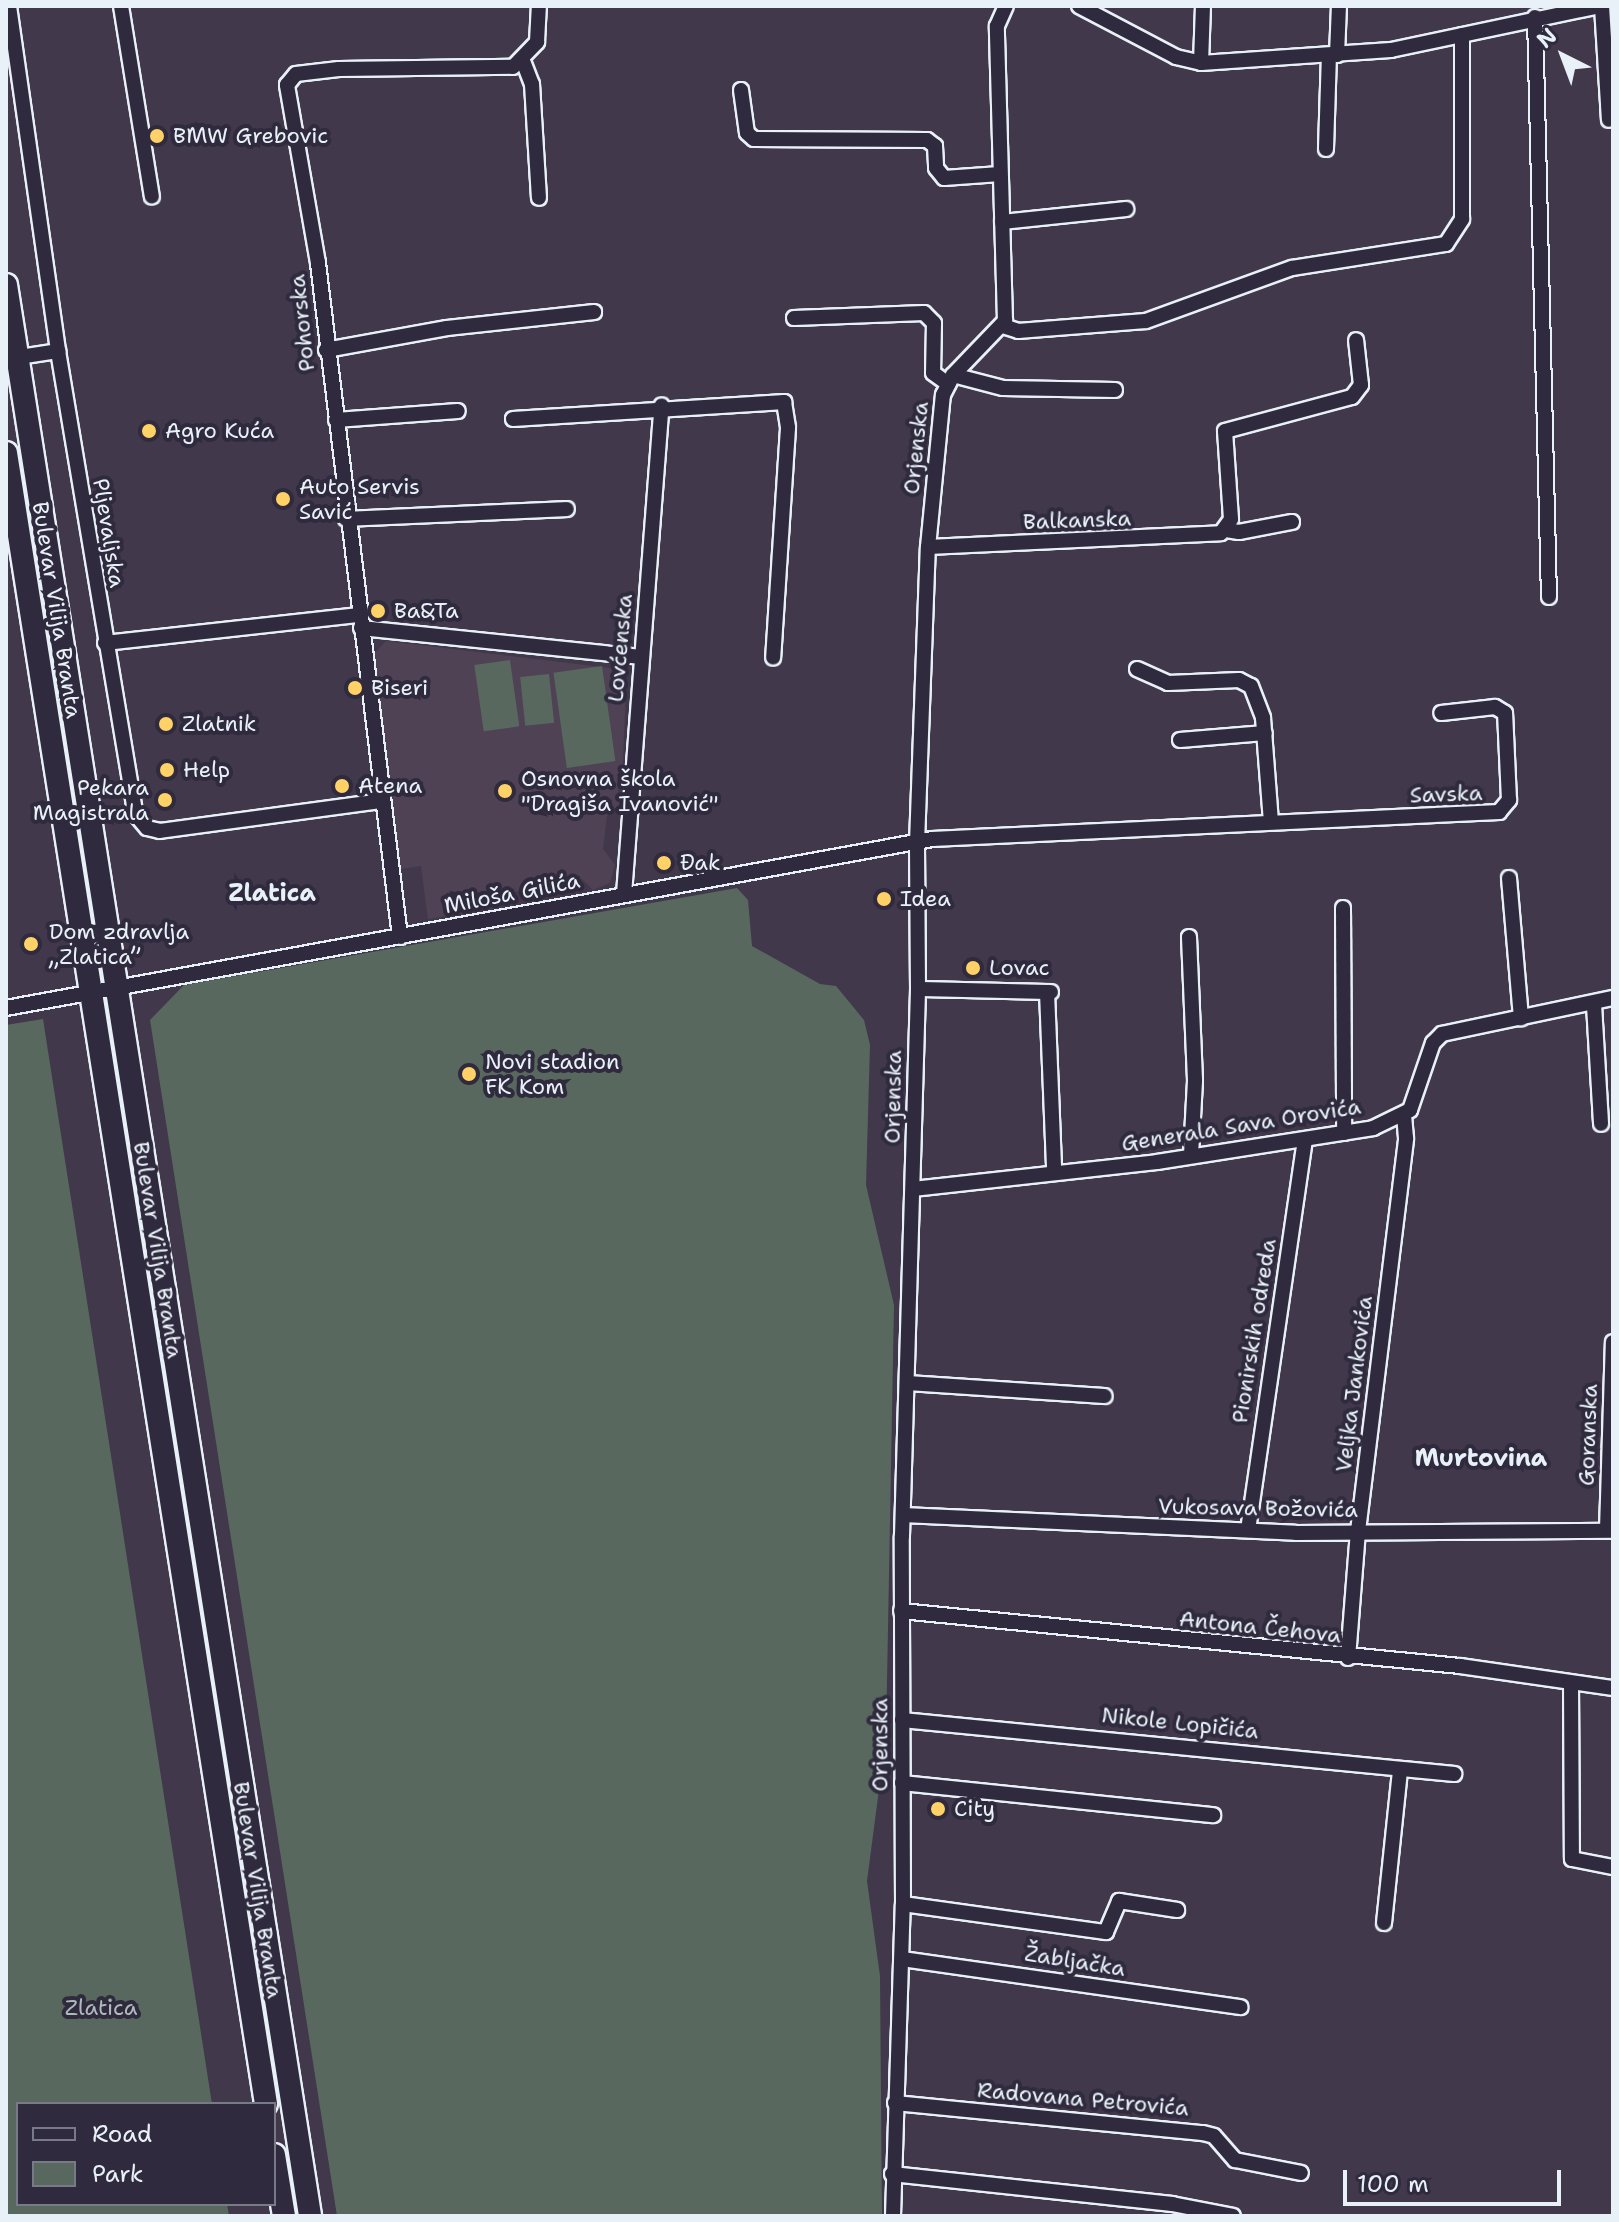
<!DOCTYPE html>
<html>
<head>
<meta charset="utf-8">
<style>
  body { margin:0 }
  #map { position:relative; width:1619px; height:2222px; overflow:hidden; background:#42384b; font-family:"Shantell Sans",sans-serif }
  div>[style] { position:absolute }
  .built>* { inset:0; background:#504255 }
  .green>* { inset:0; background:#58685f; transform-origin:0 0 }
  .roads { filter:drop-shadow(2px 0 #e8f1f8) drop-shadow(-2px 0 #e8f1f8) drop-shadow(0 2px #e8f1f8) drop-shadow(0 -2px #e8f1f8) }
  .minor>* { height:14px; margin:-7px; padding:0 7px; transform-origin:7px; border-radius:7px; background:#2f2a3d }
  .primary>* { height:22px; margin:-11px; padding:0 11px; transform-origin:11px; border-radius:11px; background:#2f2a3d }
  .dots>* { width:22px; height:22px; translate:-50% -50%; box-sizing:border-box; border:4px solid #2f2a3d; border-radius:50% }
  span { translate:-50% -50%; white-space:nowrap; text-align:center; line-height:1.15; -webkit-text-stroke:8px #2f2a3d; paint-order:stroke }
  .poi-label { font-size:22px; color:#e8f1f8 }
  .left { translate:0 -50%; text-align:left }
  .right { translate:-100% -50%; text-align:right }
  .street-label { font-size:22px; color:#e8f1f8 }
  .park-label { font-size:22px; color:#aebabb }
  .neighbourhood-label { font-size:24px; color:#e8f1f8; font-weight:700 }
  .frame { position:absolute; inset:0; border:8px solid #e8f1f8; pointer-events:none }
  .legend { position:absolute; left:16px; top:2102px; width:260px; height:104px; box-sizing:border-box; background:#2f2a3d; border:2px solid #797a88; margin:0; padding:10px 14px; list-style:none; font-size:24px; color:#e8f1f8 }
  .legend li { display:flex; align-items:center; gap:16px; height:40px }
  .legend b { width:40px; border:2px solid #797a88 }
  .north { position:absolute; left:1523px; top:16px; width:80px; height:80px; -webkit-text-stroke:6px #2f2a3d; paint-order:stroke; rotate:318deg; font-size:22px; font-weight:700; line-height:32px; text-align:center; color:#e8f1f8 }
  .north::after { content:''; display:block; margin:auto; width:28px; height:36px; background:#e8f1f8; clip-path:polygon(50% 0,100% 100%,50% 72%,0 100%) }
  .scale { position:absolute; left:1343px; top:2170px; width:218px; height:36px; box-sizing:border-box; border:4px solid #e8f1f8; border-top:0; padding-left:10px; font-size:24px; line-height:28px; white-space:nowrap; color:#e8f1f8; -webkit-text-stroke:6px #2f2a3d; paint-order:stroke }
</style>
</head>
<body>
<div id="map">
  <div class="built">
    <div style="clip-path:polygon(386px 641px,627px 670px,622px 779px,617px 780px,620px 805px,607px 816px,603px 849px,615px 865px,610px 883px,593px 890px,582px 879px,508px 893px,501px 907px,428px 919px,421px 866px,401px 869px,373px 655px)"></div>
  </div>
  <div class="green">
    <div style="left:510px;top:660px;width:67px;height:36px;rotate:82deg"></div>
    <div style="left:602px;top:666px;width:96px;height:49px;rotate:82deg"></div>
    <div style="left:549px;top:674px;width:49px;height:29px;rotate:84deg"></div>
    <div style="clip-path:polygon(737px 888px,748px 900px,752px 946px,820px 984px,836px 986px,864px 1020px,870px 1045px,866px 1185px,894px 1305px,886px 1736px,867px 1881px,880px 1976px,882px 2216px,337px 2216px,150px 1020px,184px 985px)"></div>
    <div style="clip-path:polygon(43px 1019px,212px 2104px,18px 2104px,18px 2204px,227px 2204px,229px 2216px,6px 2216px,6px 1025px)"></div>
  </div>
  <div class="roads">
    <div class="minor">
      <div style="left:9px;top:6px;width:348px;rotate:81.9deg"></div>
      <div style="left:58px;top:351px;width:471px;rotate:80.5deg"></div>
      <div style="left:136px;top:815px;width:17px;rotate:50deg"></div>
      <div style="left:147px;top:828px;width:13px;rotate:13deg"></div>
      <div style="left:160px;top:831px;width:223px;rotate:-7.7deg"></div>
      <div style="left:121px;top:6px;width:193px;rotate:80.8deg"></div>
      <div style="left:1079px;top:6px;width:110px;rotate:27.7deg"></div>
      <div style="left:1176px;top:57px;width:26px;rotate:13deg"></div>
      <div style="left:1201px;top:63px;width:190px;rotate:-3.9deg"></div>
      <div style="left:1391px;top:50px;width:213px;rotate:-11.9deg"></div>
      <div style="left:1602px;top:6px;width:114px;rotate:86.5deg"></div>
      <div style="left:1535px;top:17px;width:580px;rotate:88.62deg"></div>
      <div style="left:1337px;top:55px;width:49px;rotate:-87.7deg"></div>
      <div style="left:523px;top:61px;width:25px;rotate:69deg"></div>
      <div style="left:532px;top:84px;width:114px;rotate:86.5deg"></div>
      <div style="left:1201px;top:63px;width:57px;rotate:-88deg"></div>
      <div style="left:741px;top:90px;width:43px;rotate:82.1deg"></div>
      <div style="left:747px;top:133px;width:9px;rotate:41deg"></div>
      <div style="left:754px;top:139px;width:173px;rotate:0.3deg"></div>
      <div style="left:927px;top:140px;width:10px;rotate:37deg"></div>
      <div style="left:935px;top:146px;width:22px;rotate:87deg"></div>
      <div style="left:936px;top:168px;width:13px;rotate:51deg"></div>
      <div style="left:944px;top:178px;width:56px;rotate:-4.1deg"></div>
      <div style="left:1326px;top:149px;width:94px;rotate:-88.2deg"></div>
      <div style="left:1002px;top:222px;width:125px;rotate:-6deg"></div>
      <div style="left:794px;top:318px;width:130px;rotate:-2.2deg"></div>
      <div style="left:924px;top:313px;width:14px;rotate:45deg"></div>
      <div style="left:934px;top:323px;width:50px;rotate:91.1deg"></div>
      <div style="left:933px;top:373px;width:19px;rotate:36deg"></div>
      <div style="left:1003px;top:326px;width:16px;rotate:18deg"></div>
      <div style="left:1018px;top:331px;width:128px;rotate:-4.5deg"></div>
      <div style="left:1146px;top:321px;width:155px;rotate:-20deg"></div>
      <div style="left:1292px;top:268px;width:156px;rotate:-8.9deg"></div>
      <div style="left:1446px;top:244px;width:30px;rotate:-57deg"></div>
      <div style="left:1462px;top:219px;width:184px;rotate:-90deg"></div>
      <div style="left:326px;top:350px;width:123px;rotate:-10.3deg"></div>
      <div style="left:447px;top:328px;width:148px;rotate:-6.2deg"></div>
      <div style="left:6px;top:359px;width:53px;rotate:-8.7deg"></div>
      <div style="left:953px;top:375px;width:52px;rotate:14.6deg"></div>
      <div style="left:1003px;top:388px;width:112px;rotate:1deg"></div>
      <div style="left:513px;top:419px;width:272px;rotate:-3.6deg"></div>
      <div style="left:784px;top:402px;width:26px;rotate:81deg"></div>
      <div style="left:788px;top:428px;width:230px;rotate:93.7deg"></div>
      <div style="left:336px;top:420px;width:122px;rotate:-4.2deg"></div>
      <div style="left:346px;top:519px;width:221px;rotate:-2.6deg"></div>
      <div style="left:1226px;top:530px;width:13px;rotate:9deg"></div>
      <div style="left:1239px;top:532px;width:54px;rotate:-10.7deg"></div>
      <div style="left:928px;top:547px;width:293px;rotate:-2.7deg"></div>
      <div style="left:1221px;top:533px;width:17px;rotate:-54deg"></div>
      <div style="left:1231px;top:519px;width:88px;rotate:-93.9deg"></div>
      <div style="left:1225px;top:431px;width:131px;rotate:-15deg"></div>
      <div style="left:1352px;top:397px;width:15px;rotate:-53deg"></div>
      <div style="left:1361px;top:385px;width:45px;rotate:-96.3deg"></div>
      <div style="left:361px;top:628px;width:282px;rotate:5.9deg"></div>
      <div style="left:105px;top:643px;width:256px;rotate:-6.3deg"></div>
      <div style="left:1137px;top:669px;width:34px;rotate:24deg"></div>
      <div style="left:1168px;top:683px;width:71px;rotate:-2.4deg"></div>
      <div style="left:1239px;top:680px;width:13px;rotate:27deg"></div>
      <div style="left:1251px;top:686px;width:34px;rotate:69deg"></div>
      <div style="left:1263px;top:718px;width:103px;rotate:85.6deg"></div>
      <div style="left:1180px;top:740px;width:85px;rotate:-4.7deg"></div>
      <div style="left:1509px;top:878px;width:141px;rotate:85.1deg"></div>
      <div style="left:624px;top:894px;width:490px;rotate:-85.6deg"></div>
      <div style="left:1343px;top:908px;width:225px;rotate:89.7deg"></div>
      <div style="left:400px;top:937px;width:679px;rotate:-96.94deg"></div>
      <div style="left:318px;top:263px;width:181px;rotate:-99.9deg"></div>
      <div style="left:287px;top:85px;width:14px;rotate:-51deg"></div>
      <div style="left:296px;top:74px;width:43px;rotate:-6.6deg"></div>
      <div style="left:339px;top:69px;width:174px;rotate:-0.7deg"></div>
      <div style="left:513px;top:67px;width:35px;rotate:-46deg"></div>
      <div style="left:537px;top:42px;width:36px;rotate:-87deg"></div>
      <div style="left:1189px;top:937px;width:144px;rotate:87.6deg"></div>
      <div style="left:1195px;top:1081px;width:74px;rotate:93.1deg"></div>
      <div style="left:918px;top:989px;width:133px;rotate:1.3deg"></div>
      <div style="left:1047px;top:992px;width:178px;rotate:87.7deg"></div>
      <div style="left:1594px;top:1005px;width:119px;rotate:86.6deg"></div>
      <div style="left:6px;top:1008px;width:941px;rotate:-10.34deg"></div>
      <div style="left:932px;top:839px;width:568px;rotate:-2.73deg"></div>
      <div style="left:1499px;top:812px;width:16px;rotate:-50deg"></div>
      <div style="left:1509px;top:800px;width:87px;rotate:-92.6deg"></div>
      <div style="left:1505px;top:713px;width:12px;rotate:-149deg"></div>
      <div style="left:1495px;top:707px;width:54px;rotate:173.7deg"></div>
      <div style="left:913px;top:1189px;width:245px;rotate:-6.3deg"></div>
      <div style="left:1157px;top:1162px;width:219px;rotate:-8.9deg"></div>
      <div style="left:1373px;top:1128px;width:41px;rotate:-25.9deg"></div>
      <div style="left:1410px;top:1110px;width:71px;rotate:-71.1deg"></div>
      <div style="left:1433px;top:1043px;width:13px;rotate:-45deg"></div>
      <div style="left:1442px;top:1034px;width:175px;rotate:-11.9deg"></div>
      <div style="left:907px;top:1383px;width:198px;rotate:3.8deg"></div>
      <div style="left:903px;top:1515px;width:393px;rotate:2.6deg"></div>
      <div style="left:1296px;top:1533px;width:317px;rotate:-0.4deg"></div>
      <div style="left:1248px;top:1530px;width:394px;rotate:-81.7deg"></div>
      <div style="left:1607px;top:1530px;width:188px;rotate:-88.2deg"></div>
      <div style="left:901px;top:1611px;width:562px;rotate:5.62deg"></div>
      <div style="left:1460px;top:1666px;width:155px;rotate:8.2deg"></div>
      <div style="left:1348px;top:1658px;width:127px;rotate:-85.5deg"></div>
      <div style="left:1358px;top:1531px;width:396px;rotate:-83deg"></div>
      <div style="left:1406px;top:1138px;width:22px;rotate:-95deg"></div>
      <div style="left:1571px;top:1683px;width:176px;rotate:89.7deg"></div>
      <div style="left:1572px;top:1859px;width:42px;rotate:11deg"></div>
      <div style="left:902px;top:1720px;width:555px;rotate:5.59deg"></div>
      <div style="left:902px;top:1783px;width:313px;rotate:5.9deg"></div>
      <div style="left:903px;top:1904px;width:205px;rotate:7.9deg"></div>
      <div style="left:1106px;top:1932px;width:34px;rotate:-67deg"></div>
      <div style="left:1119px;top:1901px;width:59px;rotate:8.8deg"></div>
      <div style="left:1384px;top:1923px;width:153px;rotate:-84deg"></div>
      <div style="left:902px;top:1959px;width:342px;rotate:8.1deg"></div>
      <div style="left:895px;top:2103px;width:309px;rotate:5.6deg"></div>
      <div style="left:1203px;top:2133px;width:11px;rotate:15deg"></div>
      <div style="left:1214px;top:2136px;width:32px;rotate:49deg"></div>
      <div style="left:1235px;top:2160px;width:67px;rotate:11.1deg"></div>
      <div style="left:892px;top:2174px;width:282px;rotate:6.1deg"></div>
      <div style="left:1172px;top:2204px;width:62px;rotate:11.1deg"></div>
      <div style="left:893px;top:2216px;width:312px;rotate:-88.2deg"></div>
      <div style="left:903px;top:1904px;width:368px;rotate:-90.2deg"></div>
      <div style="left:902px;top:1536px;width:547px;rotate:-88.32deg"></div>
      <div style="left:918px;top:989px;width:146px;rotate:-90.4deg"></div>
      <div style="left:917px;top:843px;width:296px;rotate:-87.9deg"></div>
      <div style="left:928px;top:547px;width:153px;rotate:-84.4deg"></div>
      <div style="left:943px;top:395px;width:22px;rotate:-63deg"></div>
      <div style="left:953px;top:375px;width:75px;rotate:-46.1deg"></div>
      <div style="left:1005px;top:321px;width:295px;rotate:-91.6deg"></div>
      <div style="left:997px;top:26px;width:22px;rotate:-66deg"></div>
    </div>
    <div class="primary">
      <div style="left:6px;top:285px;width:1955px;rotate:81.05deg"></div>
      <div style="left:6px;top:453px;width:1671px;rotate:81.05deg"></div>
      <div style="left:274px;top:2155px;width:62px;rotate:80.7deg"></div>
    </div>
  </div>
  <div class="dots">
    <div style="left:157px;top:136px;background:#ffd166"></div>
    <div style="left:149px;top:431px;background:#ffd166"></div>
    <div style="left:283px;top:499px;background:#ffd166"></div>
    <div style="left:378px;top:611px;background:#ffd166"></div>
    <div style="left:355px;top:688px;background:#ffd166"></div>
    <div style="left:166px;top:724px;background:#ffd166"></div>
    <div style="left:167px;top:770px;background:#ffd166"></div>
    <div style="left:342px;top:786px;background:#ffd166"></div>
    <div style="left:505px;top:791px;background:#ffd166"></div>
    <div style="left:165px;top:800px;background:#ffd166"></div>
    <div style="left:664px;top:863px;background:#ffd166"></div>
    <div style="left:884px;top:899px;background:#ffd166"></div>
    <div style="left:31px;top:944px;background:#ffd166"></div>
    <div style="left:973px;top:968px;background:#ffd166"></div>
    <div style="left:469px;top:1074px;background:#ffd166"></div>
    <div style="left:938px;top:1809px;background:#ffd166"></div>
  </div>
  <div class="poi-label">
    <span class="left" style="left:173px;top:136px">BMW Grebovic</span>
    <span class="left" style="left:165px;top:431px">Agro Kuća</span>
    <span class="left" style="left:299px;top:499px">Auto Servis<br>Savić</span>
    <span class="left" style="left:394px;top:611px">Ba&amp;Ta</span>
    <span class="left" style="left:371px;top:688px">Biseri</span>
    <span class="left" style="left:182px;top:724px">Zlatnik</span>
    <span class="left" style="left:183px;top:770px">Help</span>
    <span class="left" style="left:521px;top:791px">Osnovna škola<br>"Dragiša Ivanović"</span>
    <span class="left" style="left:358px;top:786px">Atena</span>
    <span class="right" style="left:149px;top:800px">Pekara<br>Magistrala</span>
    <span class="left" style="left:680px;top:863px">Đak</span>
    <span class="left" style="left:900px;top:899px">Idea</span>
    <span class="left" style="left:49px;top:944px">Dom zdravlja<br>„Zlatica”</span>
    <span class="left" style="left:989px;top:968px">Lovac</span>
    <span class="left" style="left:485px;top:1074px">Novi stadion<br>FK Kom</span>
    <span class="left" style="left:954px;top:1809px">City</span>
  </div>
  <div class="street-label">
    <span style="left:302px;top:323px;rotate:-96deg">Pohorska</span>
    <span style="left:916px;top:448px;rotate:-84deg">Orjenska</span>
    <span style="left:1077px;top:520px;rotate:-2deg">Balkanska</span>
    <span style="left:109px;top:533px;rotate:81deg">Pljevaljska</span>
    <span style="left:57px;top:610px;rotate:81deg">Bulevar Vilija Branta</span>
    <span style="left:620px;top:648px;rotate:-85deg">Lovćenska</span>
    <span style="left:1446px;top:794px;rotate:-2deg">Savska</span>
    <span style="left:512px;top:893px;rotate:-11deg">Miloša Gilića</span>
    <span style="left:893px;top:1097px;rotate:-89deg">Orjenska</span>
    <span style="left:1241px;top:1125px;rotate:-9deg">Generala Sava Orovića</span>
    <span style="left:158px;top:1250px;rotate:81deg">Bulevar Vilija Branta</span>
    <span style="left:1254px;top:1331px;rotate:-81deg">Pionirskih odreda</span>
    <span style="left:1354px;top:1384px;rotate:-83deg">Veljka Jankovića</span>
    <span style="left:1588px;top:1435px;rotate:-88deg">Goranska</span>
    <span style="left:1258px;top:1508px;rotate:1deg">Vukosava Božovića</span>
    <span style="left:1260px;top:1627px;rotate:6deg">Antona Čehova</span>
    <span style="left:1180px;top:1723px;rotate:6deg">Nikole Lopičića</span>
    <span style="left:880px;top:1745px;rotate:-90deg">Orjenska</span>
    <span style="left:258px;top:1890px;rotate:81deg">Bulevar Vilija Branta</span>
    <span style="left:1075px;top:1961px;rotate:9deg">Žabljačka</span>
    <span style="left:1083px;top:2099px;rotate:5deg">Radovana Petrovića</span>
  </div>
  <div class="park-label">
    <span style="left:101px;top:2008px">Zlatica</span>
  </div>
  <div class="neighbourhood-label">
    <span style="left:272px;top:894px">Zlatica</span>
    <span style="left:1481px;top:1459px">Murtovina</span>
  </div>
  <div class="frame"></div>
  <ul class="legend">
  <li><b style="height:10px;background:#2f2a3d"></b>Road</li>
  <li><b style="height:22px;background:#58685f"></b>Park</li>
  </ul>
  <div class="north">N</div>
  <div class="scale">100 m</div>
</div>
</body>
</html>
